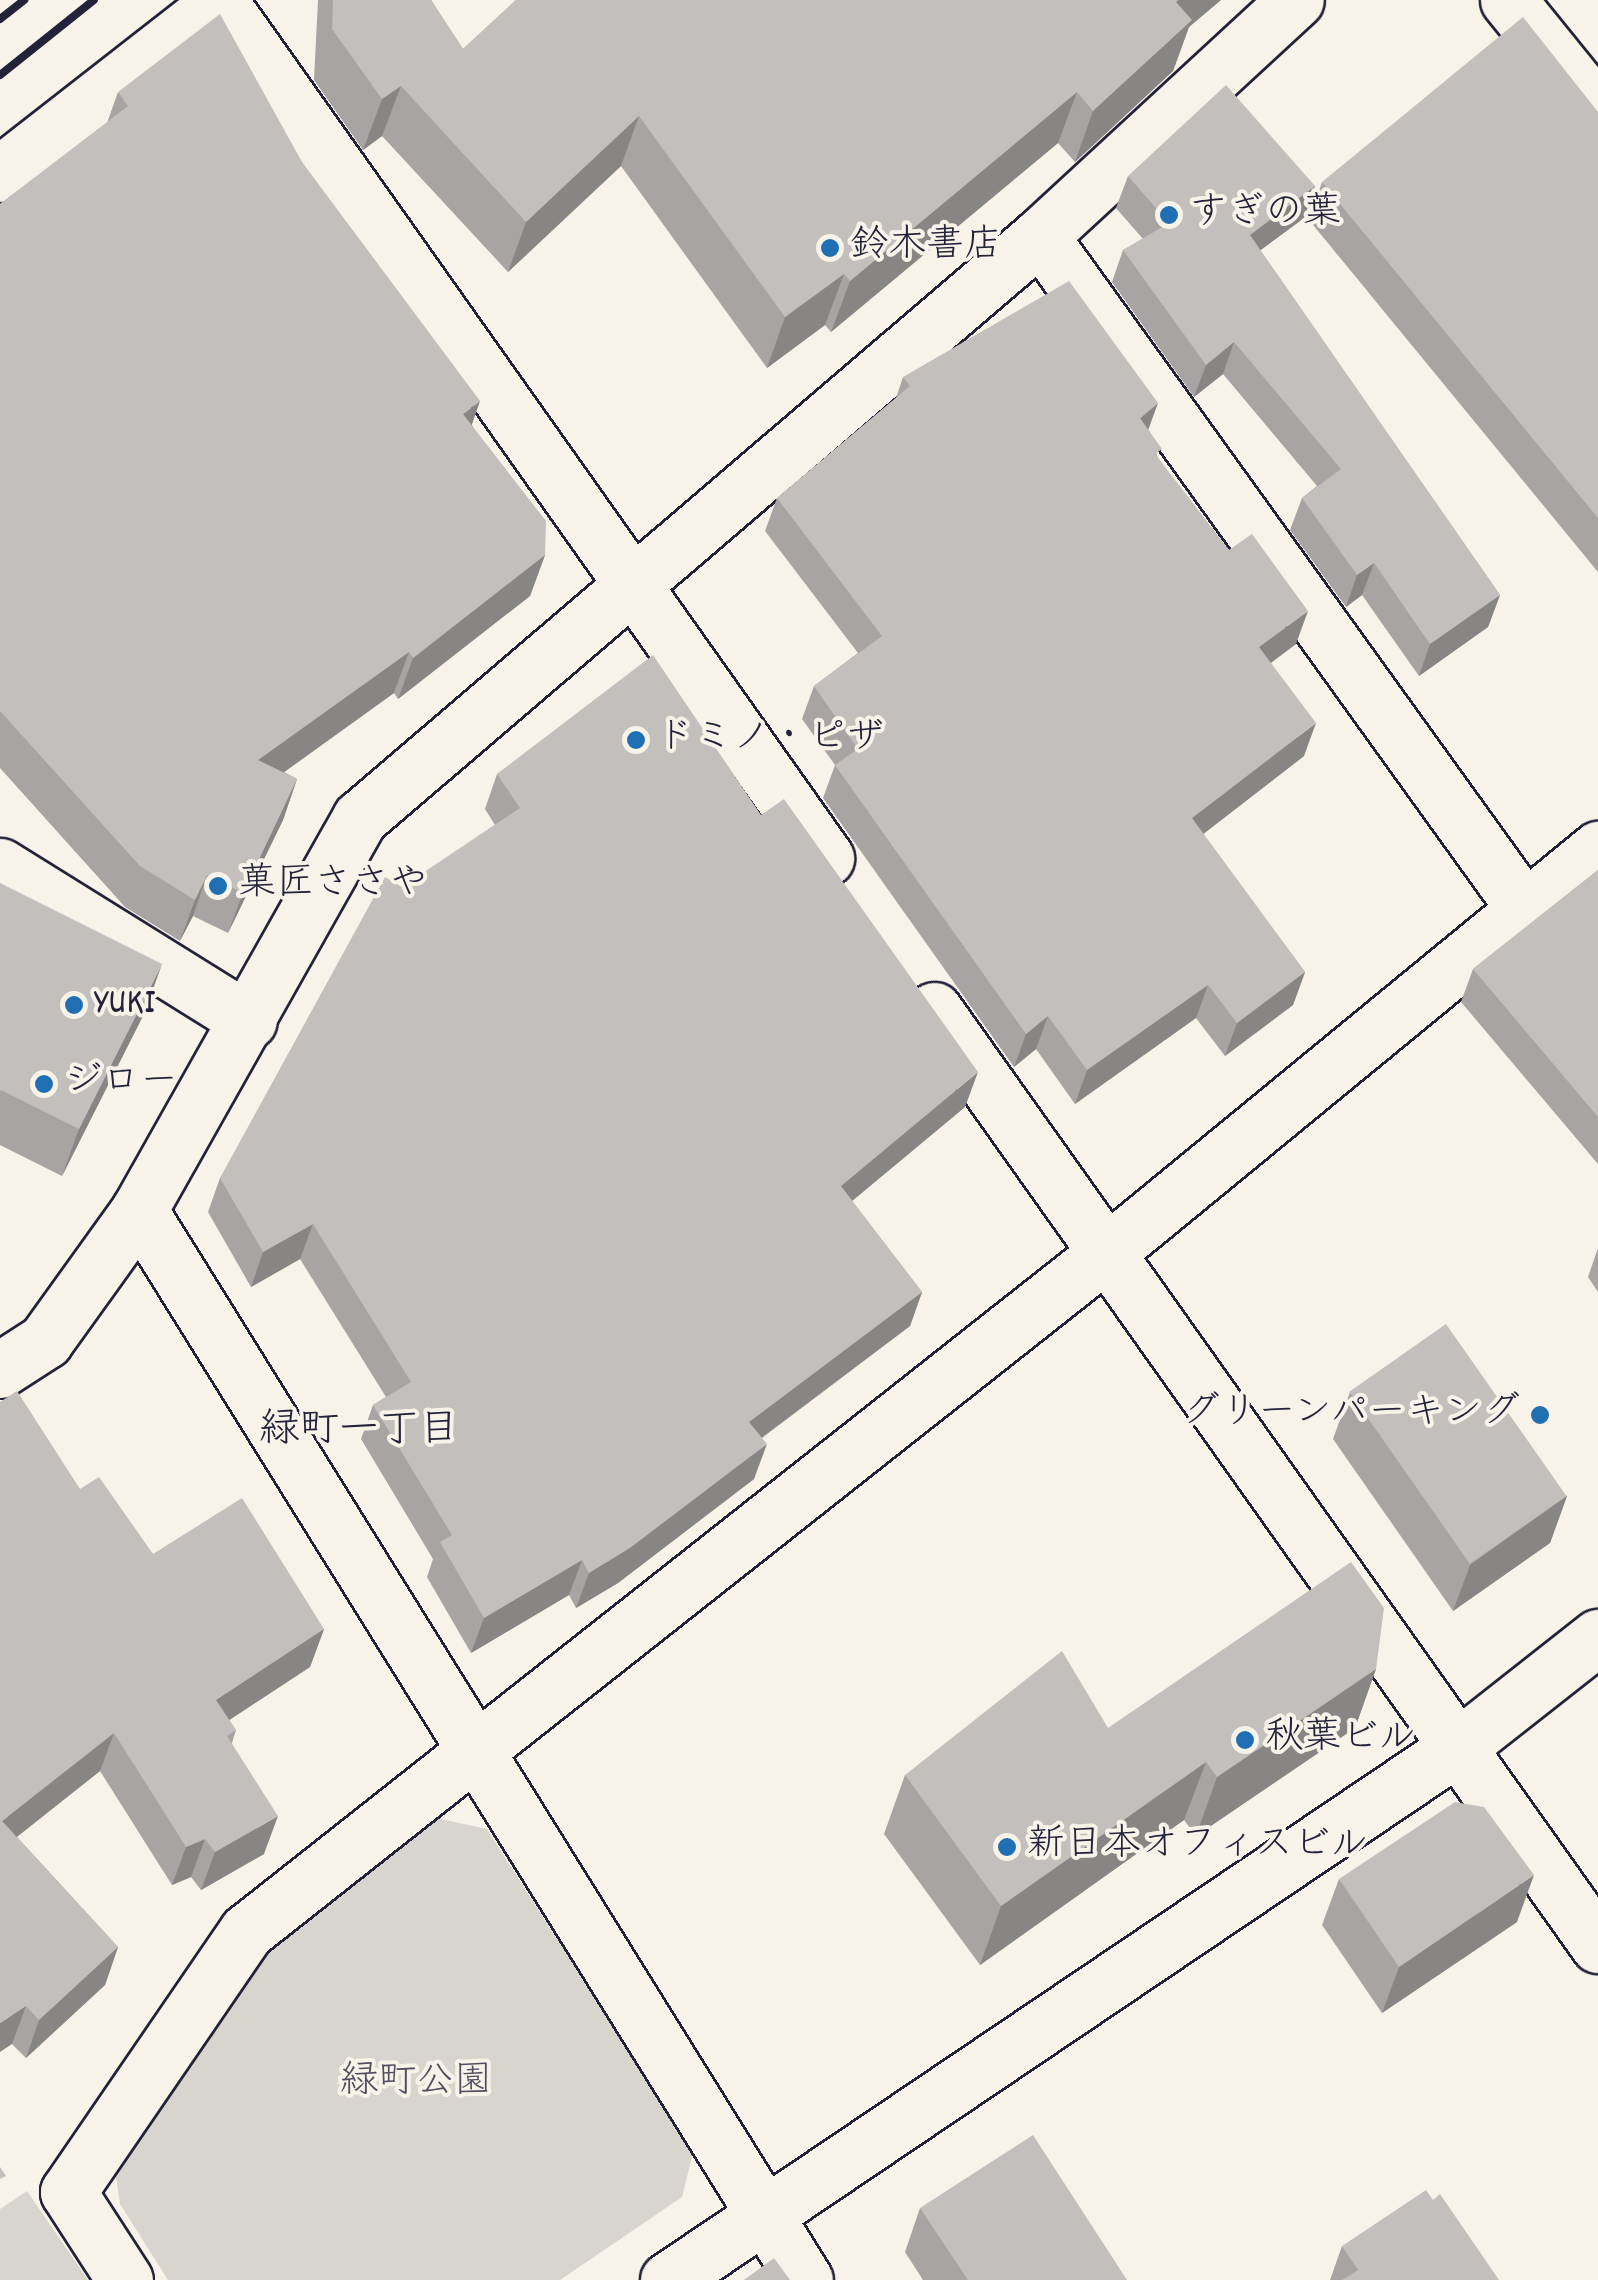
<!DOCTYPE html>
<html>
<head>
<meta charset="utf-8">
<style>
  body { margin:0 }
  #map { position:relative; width:1598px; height:2280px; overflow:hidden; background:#f7f3e8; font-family:Dekko,"Klee One",sans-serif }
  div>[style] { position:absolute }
  .green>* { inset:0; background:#d8d5cf }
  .roads { filter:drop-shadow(2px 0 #22223b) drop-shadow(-2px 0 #22223b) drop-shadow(0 2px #22223b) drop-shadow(0 -2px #22223b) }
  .minor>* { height:55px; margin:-27.5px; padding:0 27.5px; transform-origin:27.5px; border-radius:27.5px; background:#f7f3e8 }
  .tertiary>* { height:55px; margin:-27.5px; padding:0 27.5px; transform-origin:27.5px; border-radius:27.5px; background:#f7f3e8 }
  .rail>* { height:8px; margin:-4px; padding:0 4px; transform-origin:4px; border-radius:4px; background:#22223b }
  .wall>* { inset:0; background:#a7a4a3 }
  .shaded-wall>* { inset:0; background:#888684 }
  .building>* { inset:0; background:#c2bfbd; transform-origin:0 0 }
  .dots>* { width:28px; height:28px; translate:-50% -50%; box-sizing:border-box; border:5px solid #f7f3e8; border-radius:50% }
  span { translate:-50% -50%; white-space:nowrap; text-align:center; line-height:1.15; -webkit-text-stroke:8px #f7f3e8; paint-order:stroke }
  .poi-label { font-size:38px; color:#22223b }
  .left { translate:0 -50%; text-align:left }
  .right { translate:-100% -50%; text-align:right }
  .park-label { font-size:38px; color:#504f60 }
  .neighbourhood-label { font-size:40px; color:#22223b }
</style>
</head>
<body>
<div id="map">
  <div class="green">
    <div style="clip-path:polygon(436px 1818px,487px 1829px,693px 2153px,682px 2197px,560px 2280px,168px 2280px,120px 2204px,115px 2171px,270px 1950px)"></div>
    <div style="clip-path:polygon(27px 2191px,88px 2280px,0 2280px,0 2209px)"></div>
  </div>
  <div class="roads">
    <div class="minor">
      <div style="left:1508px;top:0;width:143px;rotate:51deg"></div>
      <div style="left:220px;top:2px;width:1049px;rotate:54.7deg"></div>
      <div style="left:0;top:174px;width:283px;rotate:-38deg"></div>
      <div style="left:1040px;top:236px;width:828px;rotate:54.24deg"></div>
      <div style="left:0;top:866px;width:293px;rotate:31.9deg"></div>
      <div style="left:934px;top:1010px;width:1147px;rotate:54.62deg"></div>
      <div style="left:139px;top:1210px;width:1260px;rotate:58.1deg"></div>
      <div style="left:0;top:1370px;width:54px;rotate:-32.8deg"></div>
      <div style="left:45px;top:1341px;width:161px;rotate:-54.3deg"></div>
      <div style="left:139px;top:1210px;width:450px;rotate:-60.6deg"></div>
      <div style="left:360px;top:818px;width:895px;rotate:-40.56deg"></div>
      <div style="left:1040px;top:236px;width:348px;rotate:-42.7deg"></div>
      <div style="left:125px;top:2280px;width:105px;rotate:-122.9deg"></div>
      <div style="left:68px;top:2192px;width:316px;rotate:-55.6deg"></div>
      <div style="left:247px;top:1931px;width:1094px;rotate:-38.28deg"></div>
      <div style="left:1106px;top:1253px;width:637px;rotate:-39.39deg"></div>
    </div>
    <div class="tertiary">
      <div style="left:668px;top:2280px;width:953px;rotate:-34.01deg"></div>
      <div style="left:1458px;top:1747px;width:178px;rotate:-38.2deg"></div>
    </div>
  </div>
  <div class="rail">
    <div style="left:0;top:19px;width:31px;rotate:-38deg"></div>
    <div style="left:0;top:75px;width:120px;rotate:-38.6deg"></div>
  </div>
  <div class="wall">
    <div style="clip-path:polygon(318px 0,431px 0,463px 49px,516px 0,1221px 0,1189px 27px,1173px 71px,1075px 162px,1058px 143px,831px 332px,825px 325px,767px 368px,621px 166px,508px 272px,382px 136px,363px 150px,314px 80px)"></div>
    <div style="clip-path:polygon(118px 92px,302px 162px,472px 425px,545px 555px,530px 596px,398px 699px,394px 693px,284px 772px,297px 779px,283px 820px,228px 933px,193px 916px,180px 941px,125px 907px,0 768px,0 204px,107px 123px)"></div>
    <div style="clip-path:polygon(1598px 112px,1598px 572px,1309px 220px,1322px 182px)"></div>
    <div style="clip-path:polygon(1128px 176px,1315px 186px,1304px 218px,1260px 250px,1500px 595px,1488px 627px,1419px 676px,1362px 595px,1346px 607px,1290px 530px,1302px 498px,1317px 486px,1223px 374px,1194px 397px,1112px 282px,1123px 250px,1143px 239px,1116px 208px)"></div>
    <div style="clip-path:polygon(903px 377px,1148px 430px,1158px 458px,1296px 644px,1271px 663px,1304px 756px,1203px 834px,1305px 972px,1293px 1005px,1225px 1056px,1196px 1018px,1075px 1104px,1036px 1049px,1014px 1067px,823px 798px,835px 765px,802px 719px,814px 686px,858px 653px,765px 531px,777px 498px,896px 398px)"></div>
    <div style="clip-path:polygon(497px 774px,761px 815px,965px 1107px,852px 1201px,922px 1292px,910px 1326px,762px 1438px,754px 1479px,618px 1583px,576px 1608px,569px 1595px,471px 1653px,427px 1577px,433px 1559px,361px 1439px,373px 1405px,386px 1397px,300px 1259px,251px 1287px,208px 1212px,220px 1178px,402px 887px,495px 825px,485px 809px)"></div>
    <div style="clip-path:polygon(1598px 870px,1598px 1164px,1461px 1002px,1473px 969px)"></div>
    <div style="clip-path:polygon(0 883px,145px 1012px,62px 1176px,0 1145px)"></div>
    <div style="clip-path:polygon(1598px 1248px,1598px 1292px,1588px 1277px)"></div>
    <div style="clip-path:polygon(1350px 1392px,1567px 1496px,1550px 1543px,1453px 1611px,1333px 1439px)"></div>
    <div style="clip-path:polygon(0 1402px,80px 1489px,153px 1554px,324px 1629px,310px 1667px,229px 1720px,236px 1730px,232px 1743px,264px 1854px,201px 1890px,191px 1877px,172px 1885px,100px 1771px,17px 1837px,118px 1947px,105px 1985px,26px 2058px,12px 2044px)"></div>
    <div style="clip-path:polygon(1376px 1669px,1355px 1728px,1196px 1836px,1184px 1820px,980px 1965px,884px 1834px,905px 1775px,1108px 1728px)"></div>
    <div style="clip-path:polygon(1339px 1879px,1517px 1922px,1382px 2013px,1322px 1925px)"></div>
    <div style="clip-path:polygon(920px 2208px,1127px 2280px,923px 2280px,905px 2252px)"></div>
    <div style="clip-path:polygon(1342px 2246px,1499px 2280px,1330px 2280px)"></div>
  </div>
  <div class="shaded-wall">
    <div style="clip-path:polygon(1178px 0,1221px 0,1189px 27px,1173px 71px,1075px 162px,1093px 111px)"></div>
    <div style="clip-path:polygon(401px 86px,382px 136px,363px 150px,382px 99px)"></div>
    <div style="clip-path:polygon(1077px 92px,1058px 143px,831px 332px,850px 281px)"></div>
    <div style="clip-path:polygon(639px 116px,621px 166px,508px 272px,526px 222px)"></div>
    <div style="clip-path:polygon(1315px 186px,1304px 218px,1238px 267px,1250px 235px)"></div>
    <div style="clip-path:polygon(844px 274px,825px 325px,767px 368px,785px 317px)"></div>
    <div style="clip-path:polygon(1234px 342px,1223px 374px,1194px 397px,1206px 365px)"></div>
    <div style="clip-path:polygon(480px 401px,466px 442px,463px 414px)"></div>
    <div style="clip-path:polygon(1158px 403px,1146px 436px,1140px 418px)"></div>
    <div style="clip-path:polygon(545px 555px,530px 596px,398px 699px,413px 658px)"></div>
    <div style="clip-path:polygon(1374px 563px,1362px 595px,1346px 607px,1357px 575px)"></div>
    <div style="clip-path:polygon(1500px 595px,1488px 627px,1419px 676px,1430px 644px)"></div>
    <div style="clip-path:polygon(1308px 611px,1296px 644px,1247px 680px,1259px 647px)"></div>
    <div style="clip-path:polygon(409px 652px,394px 693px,244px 801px,258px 760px)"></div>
    <div style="clip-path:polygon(1316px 723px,1304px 756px,1180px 852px,1192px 818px)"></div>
    <div style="clip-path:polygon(297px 779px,283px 820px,228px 933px,243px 893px)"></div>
    <div style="clip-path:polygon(207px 875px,193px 916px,180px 941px,195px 900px)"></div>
    <div style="clip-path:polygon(162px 964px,145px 1012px,62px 1176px,79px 1129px)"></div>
    <div style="clip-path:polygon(1305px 972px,1293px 1005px,1225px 1056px,1237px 1023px)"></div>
    <div style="clip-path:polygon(1208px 985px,1196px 1018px,1075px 1104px,1087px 1070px)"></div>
    <div style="clip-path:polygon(1048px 1016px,1036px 1049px,1014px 1067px,1026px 1034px)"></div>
    <div style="clip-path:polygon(978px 1072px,965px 1107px,828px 1221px,841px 1186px)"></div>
    <div style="clip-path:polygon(313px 1224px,300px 1259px,251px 1287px,263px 1252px)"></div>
    <div style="clip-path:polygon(922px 1292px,910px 1326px,737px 1456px,749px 1422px)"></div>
    <div style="clip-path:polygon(767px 1444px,754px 1479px,618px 1583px,576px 1608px,589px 1573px)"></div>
    <div style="clip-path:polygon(1567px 1496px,1550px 1543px,1453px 1611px,1470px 1565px)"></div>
    <div style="clip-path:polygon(582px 1560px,569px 1595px,471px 1653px,484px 1618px)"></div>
    <div style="clip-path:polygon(324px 1629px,310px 1667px,202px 1738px,216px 1700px)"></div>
    <div style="clip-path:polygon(1376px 1669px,1355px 1728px,1196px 1836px,1217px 1777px)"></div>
    <div style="clip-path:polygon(114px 1733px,100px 1771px,0 1850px,2px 1821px)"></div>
    <div style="clip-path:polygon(1206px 1762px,1184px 1820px,980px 1965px,1001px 1906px)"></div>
    <div style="clip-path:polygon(278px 1816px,264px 1854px,201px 1890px,215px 1852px)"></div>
    <div style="clip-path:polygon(205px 1839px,191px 1877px,172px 1885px,186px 1847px)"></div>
    <div style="clip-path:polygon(1534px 1875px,1517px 1922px,1382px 2013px,1399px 1967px)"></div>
    <div style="clip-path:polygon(118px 1947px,105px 1985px,26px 2058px,39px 2020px)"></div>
    <div style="clip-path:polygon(26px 2006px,12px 2044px,0 2052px,0 2023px)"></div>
  </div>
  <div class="building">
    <div style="clip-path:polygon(333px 0,431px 0,463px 49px,516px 0,1178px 0,1176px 2px,1192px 20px,1093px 111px,1077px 92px,850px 281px,844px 274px,785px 317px,639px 116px,526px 222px,401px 86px,382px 99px,332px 29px)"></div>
    <div style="clip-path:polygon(220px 14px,302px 162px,480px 401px,463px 414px,546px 521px,545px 555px,413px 658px,409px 652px,258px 760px,297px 779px,243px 893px,207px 875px,195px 900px,140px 866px,0 711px,0 204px,128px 106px,118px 92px)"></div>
    <div style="clip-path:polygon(1523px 17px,1598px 112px,1598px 518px,1322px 182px)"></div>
    <div style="clip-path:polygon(1226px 85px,1315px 186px,1250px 235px,1500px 595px,1430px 644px,1374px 563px,1357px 575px,1302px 498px,1341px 469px,1234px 342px,1206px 365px,1123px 250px,1169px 223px,1128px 176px)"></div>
    <div style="clip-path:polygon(1069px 281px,1158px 403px,1140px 418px,1162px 449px,1155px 454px,1229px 550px,1252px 534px,1308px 611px,1259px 647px,1316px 723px,1192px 818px,1305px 972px,1237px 1023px,1208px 985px,1087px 1070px,1048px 1016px,1026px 1034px,835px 765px,858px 749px,814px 686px,882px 636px,777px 498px,910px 386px,903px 377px)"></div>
    <div style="clip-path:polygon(653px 655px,761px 815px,784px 799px,978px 1072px,841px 1186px,922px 1292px,749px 1422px,767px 1444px,630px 1548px,589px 1573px,582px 1560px,484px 1618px,440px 1542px,452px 1535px,373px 1405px,411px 1382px,313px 1224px,263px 1252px,220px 1178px,385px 877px,402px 887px,520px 808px,497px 774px)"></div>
    <div style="clip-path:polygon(1598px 870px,1598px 1117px,1473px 969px)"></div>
    <div style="clip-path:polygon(0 883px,162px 964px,79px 1129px,1px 1090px,0 1092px)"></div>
    <div style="left:1446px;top:1324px;width:210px;height:118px;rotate:55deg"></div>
    <div style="clip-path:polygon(17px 1391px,80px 1489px,99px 1477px,153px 1554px,242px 1498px,324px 1629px,216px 1700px,236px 1730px,227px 1736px,278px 1816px,215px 1852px,205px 1839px,186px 1847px,114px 1733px,2px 1821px,118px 1947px,39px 2020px,26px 2006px,0 2023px,0 1402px)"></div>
    <div style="clip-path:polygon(1351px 1562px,1384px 1608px,1376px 1669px,1217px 1777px,1206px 1762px,1001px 1906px,905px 1775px,1062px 1651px,1108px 1728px)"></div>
    <div style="clip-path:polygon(1455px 1802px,1484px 1807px,1534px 1875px,1399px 1967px,1339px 1879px)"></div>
    <div style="clip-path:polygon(1033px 2135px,1127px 2280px,968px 2280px,920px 2208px)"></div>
    <div style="clip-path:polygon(0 2167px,6px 2176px,0 2179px)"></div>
    <div style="clip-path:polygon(1426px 2190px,1433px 2200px,1440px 2194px,1499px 2280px,1342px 2280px,1358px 2270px,1342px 2246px)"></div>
    <div style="clip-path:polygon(774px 2258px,790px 2280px,744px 2280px)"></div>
  </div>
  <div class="dots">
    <div style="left:1169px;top:215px;background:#1f6fb2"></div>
    <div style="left:830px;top:248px;background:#1f6fb2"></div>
    <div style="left:636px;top:740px;background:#1f6fb2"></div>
    <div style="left:218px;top:886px;background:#1f6fb2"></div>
    <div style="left:74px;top:1005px;background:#1f6fb2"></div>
    <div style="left:44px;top:1084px;background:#1f6fb2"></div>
    <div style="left:1540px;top:1415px;background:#1f6fb2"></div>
    <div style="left:1245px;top:1740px;background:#1f6fb2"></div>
    <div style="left:1007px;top:1847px;background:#1f6fb2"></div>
  </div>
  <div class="poi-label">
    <span class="left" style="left:1189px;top:215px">すぎの葉</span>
    <span class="left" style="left:850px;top:248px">鈴木書店</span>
    <span class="left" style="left:656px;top:740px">ドミノ・ピザ</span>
    <span class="left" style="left:238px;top:886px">菓匠ささや</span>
    <span class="left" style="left:94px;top:1005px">YUKI</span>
    <span class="left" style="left:64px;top:1084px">ジロー</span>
    <span class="right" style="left:1520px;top:1415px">グリーンパーキング</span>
    <span class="left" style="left:1265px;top:1740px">秋葉ビル</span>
    <span class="left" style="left:1027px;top:1847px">新日本オフィスビル</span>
  </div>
  <div class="park-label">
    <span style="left:416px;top:2084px">緑町公園</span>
  </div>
  <div class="neighbourhood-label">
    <span style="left:359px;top:1433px">緑町一丁目</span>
  </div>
</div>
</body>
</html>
